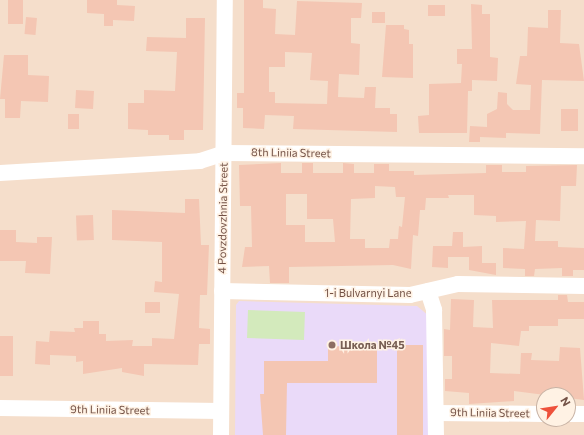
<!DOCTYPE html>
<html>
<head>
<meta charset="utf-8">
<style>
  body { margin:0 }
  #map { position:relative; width:584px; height:435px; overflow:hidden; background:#fdeddd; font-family:Commissioner,sans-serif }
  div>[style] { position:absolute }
  .residential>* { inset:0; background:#f5decb }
  .education>* { inset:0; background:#eadaf9 }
  .green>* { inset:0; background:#d3eabc; transform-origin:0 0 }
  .building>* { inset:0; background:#f4c6b3; transform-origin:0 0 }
  .minor>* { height:16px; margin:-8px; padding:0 8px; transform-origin:8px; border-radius:8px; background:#fff }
  .dots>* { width:11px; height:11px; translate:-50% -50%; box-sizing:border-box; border:2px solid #fff2e4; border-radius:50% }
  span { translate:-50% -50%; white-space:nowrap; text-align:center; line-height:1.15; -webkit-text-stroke:3px #fff2e4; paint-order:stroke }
  .street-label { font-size:11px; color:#735145 }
  .education-label { font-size:11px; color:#785e54; font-weight:700 }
  .left { translate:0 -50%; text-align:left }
  .north { position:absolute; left:536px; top:387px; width:40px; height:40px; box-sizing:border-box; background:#fff2e4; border:1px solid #c7b2a4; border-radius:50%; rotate:60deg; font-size:11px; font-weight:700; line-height:16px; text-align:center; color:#735145 }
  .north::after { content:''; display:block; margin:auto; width:14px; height:18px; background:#ee513b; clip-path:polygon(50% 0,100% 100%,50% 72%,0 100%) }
</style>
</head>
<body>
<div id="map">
  <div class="residential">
    <div style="clip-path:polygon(evenodd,0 0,584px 0,584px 435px,0 435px,0 0,544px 395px,568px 395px,568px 419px,544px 419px,544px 395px)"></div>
  </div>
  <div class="education">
    <div style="clip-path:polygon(239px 301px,417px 306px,429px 316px,428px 435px,235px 435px,236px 305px)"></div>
  </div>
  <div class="green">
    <div style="left:248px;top:310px;width:57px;height:28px;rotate:2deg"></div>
  </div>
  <div class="building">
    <div style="left:8px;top:0;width:15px;height:24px"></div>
    <div style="clip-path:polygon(87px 0,117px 0,117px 5px,135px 6px,134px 21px,113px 20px,113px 26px,104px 26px,104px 14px,87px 13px)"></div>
    <div style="clip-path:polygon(evenodd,244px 0,263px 0,263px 8px,276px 9px,275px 34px,295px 35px,297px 1px,362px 3px,361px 18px,351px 18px,351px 43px,360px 44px,359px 75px,339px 74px,338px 97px,364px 98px,365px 87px,376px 87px,375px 108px,390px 108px,390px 114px,397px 114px,397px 132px,293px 129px,294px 116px,265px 115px,264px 129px,243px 128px,243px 108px,237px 108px,237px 93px,244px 93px,244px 0,285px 52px,312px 53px,310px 80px,328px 81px,327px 104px,275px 103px,275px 92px,269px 92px,269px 67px,285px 67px,285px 52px)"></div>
    <div style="clip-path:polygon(471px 4px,482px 5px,482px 14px,490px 14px,490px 57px,498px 58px,497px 81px,472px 80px,472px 91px,468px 91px,467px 133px,419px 133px,418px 116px,429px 115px,429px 84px,461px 83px,462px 64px,457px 64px,457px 49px,472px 49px)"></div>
    <div style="left:428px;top:5px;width:17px;height:11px"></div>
    <div style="clip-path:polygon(548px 10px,561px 10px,560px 43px,579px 44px,584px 81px,542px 80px,540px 134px,506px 133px,506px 138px,480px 137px,480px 142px,469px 142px,470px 126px,487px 127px,487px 114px,497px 109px,498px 92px,507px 93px,507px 104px,513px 110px,530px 110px,531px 85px,516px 84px,520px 56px,527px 56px,528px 27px,548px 28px)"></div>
    <div style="left:372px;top:12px;width:13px;height:11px"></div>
    <div style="left:26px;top:17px;width:11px;height:17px;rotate:5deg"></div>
    <div style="clip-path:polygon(186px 18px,205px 18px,203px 130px,184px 130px,184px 140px,169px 140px,169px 135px,148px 135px,148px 130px,128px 129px,128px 103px,144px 103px,144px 90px,175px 91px,177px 52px,146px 51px,147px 37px,186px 38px)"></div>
    <div style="clip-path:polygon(386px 25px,404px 25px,404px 29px,409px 30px,409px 44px,413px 44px,413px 78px,382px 77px)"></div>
    <div style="clip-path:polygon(4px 55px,28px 55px,28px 75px,49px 76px,48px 102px,21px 101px,20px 118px,5px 118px,5px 99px,0 99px)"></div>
    <div style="left:76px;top:90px;width:18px;height:18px;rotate:3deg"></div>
    <div style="left:561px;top:109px;width:17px;height:22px"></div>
    <div style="left:68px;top:114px;width:11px;height:15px"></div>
    <div style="clip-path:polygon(evenodd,281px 163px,281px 173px,302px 173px,302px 163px,313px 163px,313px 173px,343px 173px,343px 163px,354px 164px,354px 173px,374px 173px,374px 164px,389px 164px,389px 171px,414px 171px,414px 175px,486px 173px,486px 165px,502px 165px,502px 172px,526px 172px,526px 166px,577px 165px,576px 186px,561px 186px,560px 221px,536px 220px,535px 241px,558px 241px,558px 247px,584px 248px,584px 270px,573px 270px,573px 276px,562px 276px,562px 268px,535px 269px,534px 276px,525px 276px,525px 269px,503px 268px,503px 248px,524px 249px,526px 221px,496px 222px,496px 216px,474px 215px,474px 195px,448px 195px,449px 198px,426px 198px,425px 210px,420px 210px,418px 236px,413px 235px,411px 269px,393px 265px,289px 267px,289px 283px,270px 283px,269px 266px,242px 267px,245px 247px,252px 247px,251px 206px,240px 206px,239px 165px,281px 163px,375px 186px,395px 187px,396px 197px,405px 197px,402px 227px,399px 226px,398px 239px,390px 239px,389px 248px,365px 248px,365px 239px,350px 239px,351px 199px,375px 198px,375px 186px,281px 163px,286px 194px,307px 194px,307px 219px,333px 219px,335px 242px,305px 242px,305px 225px,286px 225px,286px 194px)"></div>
    <div style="clip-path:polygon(185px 199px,199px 199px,201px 245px,209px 245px,207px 295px,200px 295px,199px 328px,210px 329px,210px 344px,199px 344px,198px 365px,144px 364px,144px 376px,122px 372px,122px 368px,83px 374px,83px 361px,76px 362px,76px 356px,50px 355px,50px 365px,35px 364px,36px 341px,49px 342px,50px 331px,75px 332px,74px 328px,83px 328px,83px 321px,99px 321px,99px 334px,106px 334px,106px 341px,133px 340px,132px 346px,152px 346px,152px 338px,174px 339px,179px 294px,154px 292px,155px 281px,162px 282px,162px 242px,112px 240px,112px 210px,185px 213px)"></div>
    <div style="left:93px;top:215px;width:25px;height:17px;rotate:88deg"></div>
    <div style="clip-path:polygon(0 230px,16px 230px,16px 242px,37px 243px,37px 237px,52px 237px,50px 274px,25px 273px,26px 261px,0 261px)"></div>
    <div style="clip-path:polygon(453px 232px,463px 232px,463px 247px,482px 246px,482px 263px,496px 263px,496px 275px,469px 270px,469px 257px,448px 257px,448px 268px,432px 267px,433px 246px,452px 246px)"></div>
    <div style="clip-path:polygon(558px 295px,567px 295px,568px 302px,584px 302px,584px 319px,558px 319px,558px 326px,529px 326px,529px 331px,521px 331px,519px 346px,491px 343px,490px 373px,520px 374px,521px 353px,532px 353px,531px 360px,559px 361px,560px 347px,580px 348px,584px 400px,514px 391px,514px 401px,469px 404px,469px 393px,445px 391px,445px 379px,452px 379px,452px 356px,444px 356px,444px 329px,450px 330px,451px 299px,474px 300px,473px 327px,493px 328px,492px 300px,558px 300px)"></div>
    <div style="left:145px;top:302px;width:15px;height:11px"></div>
    <div style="left:0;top:336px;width:13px;height:40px"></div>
    <div style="left:397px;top:345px;width:26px;height:90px"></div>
    <div style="clip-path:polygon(328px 346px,377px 347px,377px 383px,287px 383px,286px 435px,263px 435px,260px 394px,264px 394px,264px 361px,328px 361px)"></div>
  </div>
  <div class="minor">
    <div style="left:0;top:173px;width:200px;rotate:-3.4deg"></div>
    <div style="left:200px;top:161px;width:25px;rotate:-18deg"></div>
    <div style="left:224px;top:153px;width:360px;rotate:0.5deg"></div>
    <div style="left:222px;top:291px;width:188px;rotate:1.2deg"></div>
    <div style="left:410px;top:295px;width:49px;rotate:-12.9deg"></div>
    <div style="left:458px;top:284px;width:126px;rotate:0.9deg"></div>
    <div style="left:428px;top:291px;width:20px;rotate:72deg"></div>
    <div style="left:434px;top:310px;width:125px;rotate:89.1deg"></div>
    <div style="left:0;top:408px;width:221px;rotate:0.8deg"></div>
    <div style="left:437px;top:413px;width:107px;rotate:0.5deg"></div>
    <div style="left:568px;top:414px;width:16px"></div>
    <div style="left:221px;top:435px;width:435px;rotate:-89.5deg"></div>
  </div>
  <div class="dots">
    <div style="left:332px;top:345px;background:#8d6e63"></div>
  </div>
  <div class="street-label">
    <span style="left:291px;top:153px;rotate:1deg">8th Liniia Street</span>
    <span style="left:223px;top:218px;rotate:-89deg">4 Povzdovzhnia Street</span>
    <span style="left:368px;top:293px">1-i Bulvarnyi Lane</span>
    <span style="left:110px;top:410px;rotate:1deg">9th Liniia Street</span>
    <span style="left:490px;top:413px;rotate:1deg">9th Liniia Street</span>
  </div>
  <div class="education-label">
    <span class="left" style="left:340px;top:345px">Школа №45</span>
  </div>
  <div class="north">N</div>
</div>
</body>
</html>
